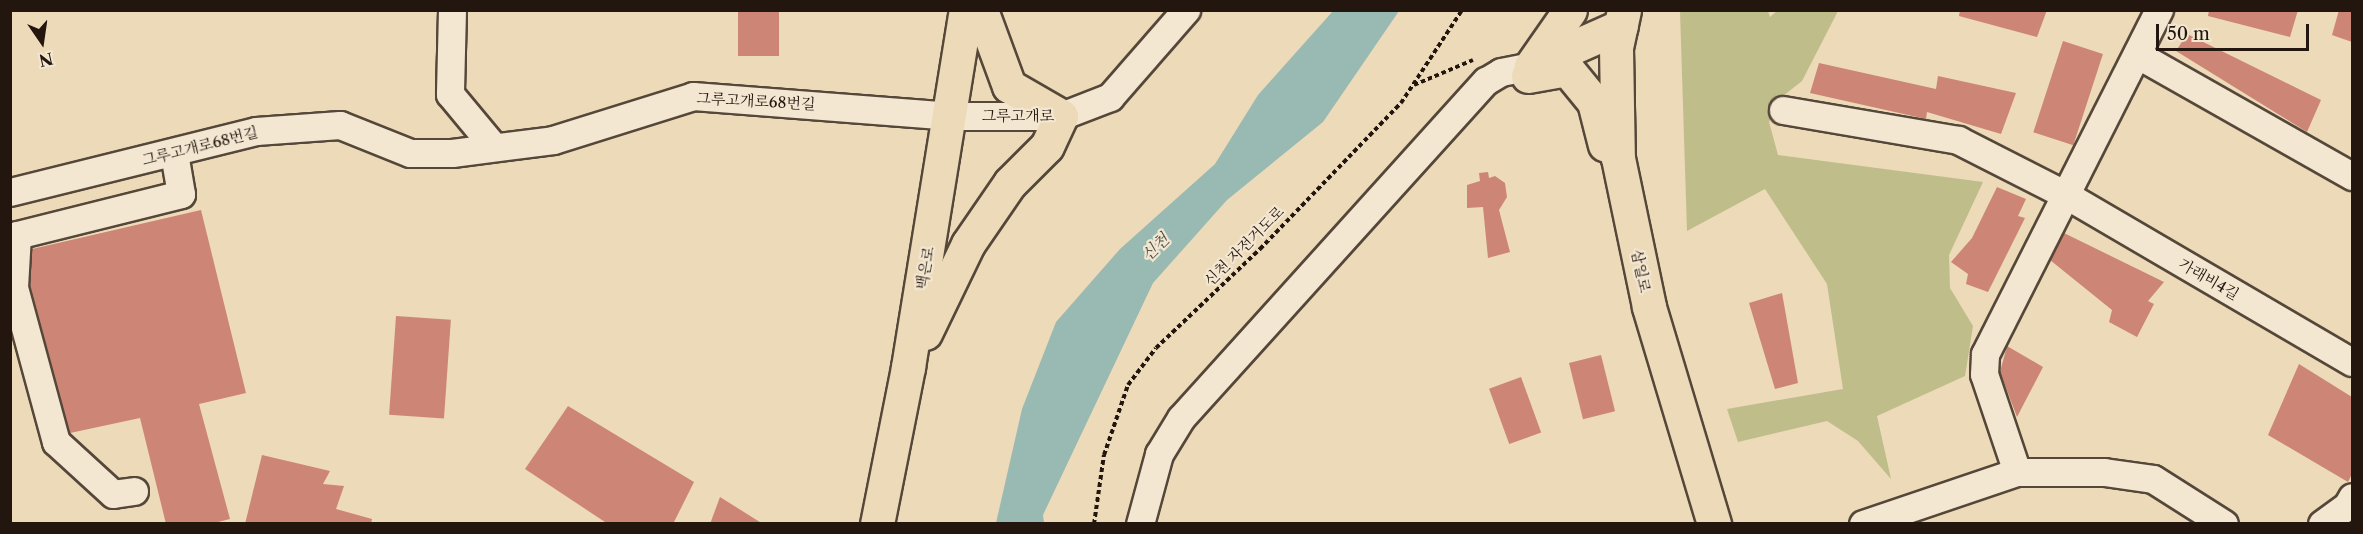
<!DOCTYPE html>
<html>
<head>
<meta charset="utf-8">
<style>
  body { margin:0 }
  #map { position:relative; width:2363px; height:534px; overflow:hidden; background:#ecdab9; font-family:"Libre Caslon Text","Noto Serif KR",serif }
  div>[style] { position:absolute }
  .green>* { inset:0; background:#bfbd8a }
  .water>* { inset:0; background:#99bab2 }
  .building>* { inset:0; background:#cd8575; transform-origin:0 0 }
  .path>* { height:4px; margin-top:-2px; transform-origin:0; background:repeating-linear-gradient(90deg,#23160e 0 4.5px,transparent 0 7.5px) }
  .roads { filter:drop-shadow(2px 0 #554739) drop-shadow(-2px 0 #554739) drop-shadow(0 2px #554739) drop-shadow(0 -2px #554739) }
  .minor>* { height:27px; margin:-13.5px; padding:0 13.5px; transform-origin:13.5px; border-radius:13.5px; background:#f3e7d2 }
  .major>* { height:33px; margin:-16.5px; padding:0 16.5px; transform-origin:16.5px; border-radius:16.5px; background:#ecdab9 }
  span { translate:-50% -50%; white-space:nowrap; text-align:center; line-height:1.15; -webkit-text-stroke:4.5px #f3e7d2; paint-order:stroke }
  .street-label { font-size:15px; color:#23160e }
  .water-label { font-size:16px; color:#4c4f47; font-style:italic }
  .frame { position:absolute; inset:0; border:12px solid #23160e; pointer-events:none }
  .north { position:absolute; left:12px; top:12px; width:60px; height:60px; -webkit-text-stroke:4px #f3e7d2; paint-order:stroke; rotate:167deg; font-size:16px; font-weight:700; line-height:24px; text-align:center; color:#23160e }
  .north::after { content:''; display:block; margin:auto; width:21px; height:27px; background:#23160e; clip-path:polygon(50% 0,100% 100%,50% 72%,0 100%) }
  .scale { position:absolute; left:2156px; top:24px; width:153px; height:27px; box-sizing:border-box; border:3px solid #23160e; border-top:0; padding-left:8px; font-size:18px; line-height:21px; white-space:nowrap; color:#23160e; -webkit-text-stroke:4px #f3e7d2; paint-order:stroke }
</style>
</head>
<body>
<div id="map">
  <div class="green">
    <div style="clip-path:polygon(1680px 11px,1768px 11px,1770px 17px,1777px 11px,1838px 11px,1802px 81px,1778px 100px,1769px 122px,1778px 155px,1983px 182px,1949px 255px,1950px 288px,1973px 326px,1965px 376px,1877px 416px,1891px 479px,1858px 441px,1827px 421px,1738px 442px,1727px 409px,1843px 389px,1827px 284px,1765px 189px,1687px 231px)"></div>
  </div>
  <div class="water">
    <div style="clip-path:polygon(1333px 11px,1399px 11px,1323px 122px,1227px 200px,1153px 283px,1043px 515px,1044px 523px,996px 523px,1022px 409px,1056px 322px,1120px 249px,1215px 164px,1258px 95px)"></div>
  </div>
  <div class="building">
    <div style="left:738px;top:10px;width:41px;height:46px"></div>
    <div style="clip-path:polygon(1960px 10px,2047px 10px,2037px 37px,1959px 16px)"></div>
    <div style="clip-path:polygon(2209px 10px,2298px 10px,2290px 37px,2208px 16px)"></div>
    <div style="clip-path:polygon(2339px 10px,2352px 10px,2352px 42px,2332px 35px)"></div>
    <div style="clip-path:polygon(2187px 34px,2321px 100px,2307px 132px,2176px 51px)"></div>
    <div style="left:2063px;top:41px;width:42px;height:96px;rotate:18deg"></div>
    <div style="clip-path:polygon(1819px 63px,1936px 89px,1938px 76px,2016px 93px,2001px 134px,1927px 112px,1926px 119px,1810px 93px)"></div>
    <div style="clip-path:polygon(1488px 172px,1489px 178px,1495px 176px,1505px 183px,1507px 197px,1499px 210px,1510px 252px,1488px 258px,1483px 207px,1467px 208px,1467px 185px,1480px 181px,1479px 173px)"></div>
    <div style="clip-path:polygon(1997px 187px,2026px 199px,2018px 216px,2025px 218px,1988px 292px,1966px 284px,1968px 274px,1951px 262px,1972px 238px)"></div>
    <div style="clip-path:polygon(201px 210px,246px 393px,199px 404px,230px 519px,210px 524px,166px 524px,140px 418px,70px 433px,30px 285px,32px 249px)"></div>
    <div style="clip-path:polygon(2064px 233px,2164px 282px,2148px 301px,2154px 304px,2137px 337px,2109px 322px,2112px 310px,2050px 260px)"></div>
    <div style="clip-path:polygon(1782px 293px,1798px 383px,1775px 389px,1749px 303px)"></div>
    <div style="left:396px;top:316px;width:55px;height:99px;rotate:4deg"></div>
    <div style="clip-path:polygon(2007px 346px,2043px 367px,2017px 417px,2000px 372px)"></div>
    <div style="left:1601px;top:355px;width:58px;height:33px;rotate:76deg"></div>
    <div style="clip-path:polygon(2299px 364px,2352px 397px,2352px 474px,2348px 482px,2268px 435px)"></div>
    <div style="left:1521px;top:377px;width:59px;height:34px;rotate:70deg"></div>
    <div style="clip-path:polygon(568px 406px,694px 482px,673px 524px,608px 524px,525px 469px)"></div>
    <div style="clip-path:polygon(262px 455px,330px 471px,323px 484px,344px 486px,336px 509px,372px 519px,371px 524px,245px 524px)"></div>
    <div style="clip-path:polygon(720px 497px,763px 524px,710px 524px)"></div>
  </div>
  <div class="path">
    <div style="left:1414px;top:85px;width:64px;rotate:-23deg"></div>
    <div style="left:1094px;top:524px;width:70px;rotate:-81.8deg"></div>
    <div style="left:1104px;top:455px;width:74px;rotate:-71.1deg"></div>
    <div style="left:1128px;top:385px;width:46px;rotate:-52.9deg"></div>
    <div style="left:1156px;top:348px;width:144px;rotate:-43.6deg"></div>
    <div style="left:1260px;top:249px;width:203px;rotate:-46deg"></div>
    <div style="left:1401px;top:103px;width:111px;rotate:-56.7deg"></div>
  </div>
  <div class="roads">
    <div class="minor">
      <div style="left:452px;top:10px;width:84px;rotate:91.4deg"></div>
      <div style="left:450px;top:94px;width:69px;rotate:50.3deg"></div>
      <div style="left:2138px;top:55px;width:246px;rotate:29.5deg"></div>
      <div style="left:1783px;top:110px;width:178px;rotate:9.7deg"></div>
      <div style="left:1958px;top:140px;width:121px;rotate:27deg"></div>
      <div style="left:2066px;top:195px;width:331px;rotate:30.3deg"></div>
      <div style="left:10px;top:192px;width:253px;rotate:-13.9deg"></div>
      <div style="left:256px;top:131px;width:84px;rotate:-4.1deg"></div>
      <div style="left:340px;top:125px;width:75px;rotate:21.8deg"></div>
      <div style="left:410px;top:153px;width:42px"></div>
      <div style="left:452px;top:153px;width:102px;rotate:-7.3deg"></div>
      <div style="left:553px;top:140px;width:147px;rotate:-17.4deg"></div>
      <div style="left:693px;top:96px;width:260px;rotate:4.4deg"></div>
      <div style="left:952px;top:116px;width:109px"></div>
      <div style="left:1061px;top:116px;width:53px;rotate:-21.2deg"></div>
      <div style="left:1110px;top:97px;width:116px;rotate:-48.9deg"></div>
      <div style="left:2017px;top:472px;width:103px;rotate:-108.6deg"></div>
      <div style="left:1984px;top:374px;width:20px;rotate:-87deg"></div>
      <div style="left:1985px;top:354px;width:386px;rotate:-63.2deg"></div>
      <div style="left:134px;top:491px;width:21px;rotate:172deg"></div>
      <div style="left:113px;top:494px;width:77px;rotate:-137.6deg"></div>
      <div style="left:56px;top:442px;width:161px;rotate:-105.2deg"></div>
      <div style="left:14px;top:287px;width:52px;rotate:-86.7deg"></div>
      <div style="left:17px;top:235px;width:169px;rotate:-14deg"></div>
      <div style="left:181px;top:194px;width:42px;rotate:-99.7deg"></div>
      <div style="left:1140px;top:524px;width:73px;rotate:-74.8deg"></div>
      <div style="left:1159px;top:454px;width:42px;rotate:-58.6deg"></div>
      <div style="left:1181px;top:418px;width:455px;rotate:-47.9deg"></div>
      <div style="left:1486px;top:81px;width:17px;rotate:-31deg"></div>
      <div style="left:1501px;top:72px;width:31px;rotate:-11deg"></div>
      <div style="left:1863px;top:524px;width:163px;rotate:-18.7deg"></div>
      <div style="left:2017px;top:472px;width:87px"></div>
      <div style="left:2104px;top:472px;width:49px;rotate:8.1deg"></div>
      <div style="left:2153px;top:479px;width:84px;rotate:32.4deg"></div>
      <div style="left:2322px;top:524px;width:31px;rotate:-36deg"></div>
      <div style="left:2347px;top:506px;width:10px;rotate:-61deg"></div>
    </div>
    <div class="major">
      <div style="left:1624px;top:10px;width:39px;rotate:102deg"></div>
      <div style="left:1616px;top:48px;width:110px;rotate:89deg"></div>
      <div style="left:1618px;top:158px;width:152px;rotate:78.2deg"></div>
      <div style="left:1649px;top:307px;width:227px;rotate:73.3deg"></div>
      <div style="left:1533px;top:65px;width:96px;rotate:-23.9deg"></div>
      <div style="left:1531px;top:66px;width:68px;rotate:-55.1deg"></div>
      <div style="left:1528px;top:76px;width:40px;rotate:-10deg"></div>
      <div style="left:1567px;top:69px;width:43px;rotate:50.7deg"></div>
      <div style="left:1594px;top:102px;width:44px;rotate:75.7deg"></div>
      <div style="left:925px;top:333px;width:99px;rotate:-64.2deg"></div>
      <div style="left:968px;top:244px;width:74px;rotate:-55.5deg"></div>
      <div style="left:1010px;top:183px;width:52px;rotate:-45deg"></div>
      <div style="left:1047px;top:146px;width:33px;rotate:-65deg"></div>
      <div style="left:1061px;top:116px;width:60px;rotate:-150deg"></div>
      <div style="left:1009px;top:86px;width:81px;rotate:-110.2deg"></div>
      <div style="left:877px;top:524px;width:160px;rotate:-78.8deg"></div>
      <div style="left:908px;top:367px;width:362px;rotate:-80.8deg"></div>
    </div>
  </div>
  <div class="street-label">
    <span style="left:756px;top:101px;rotate:3deg">그루고개로68번길</span>
    <span style="left:1018px;top:116px">그루고개로</span>
    <span style="left:200px;top:146px;rotate:-14deg">그루고개로68번길</span>
    <span style="left:1244px;top:246px;rotate:-45deg">신천 자전거도로</span>
    <span style="left:925px;top:268px;rotate:-80deg">백은로</span>
    <span style="left:1641px;top:271px;rotate:78deg">삼일로</span>
    <span style="left:2209px;top:279px;rotate:30deg">가래비4길</span>
  </div>
  <div class="water-label">
    <span style="left:1155px;top:247px;rotate:-44deg">신천</span>
  </div>
  <div class="frame"></div>
  <div class="north">N</div>
  <div class="scale">50 m</div>
</div>
</body>
</html>
